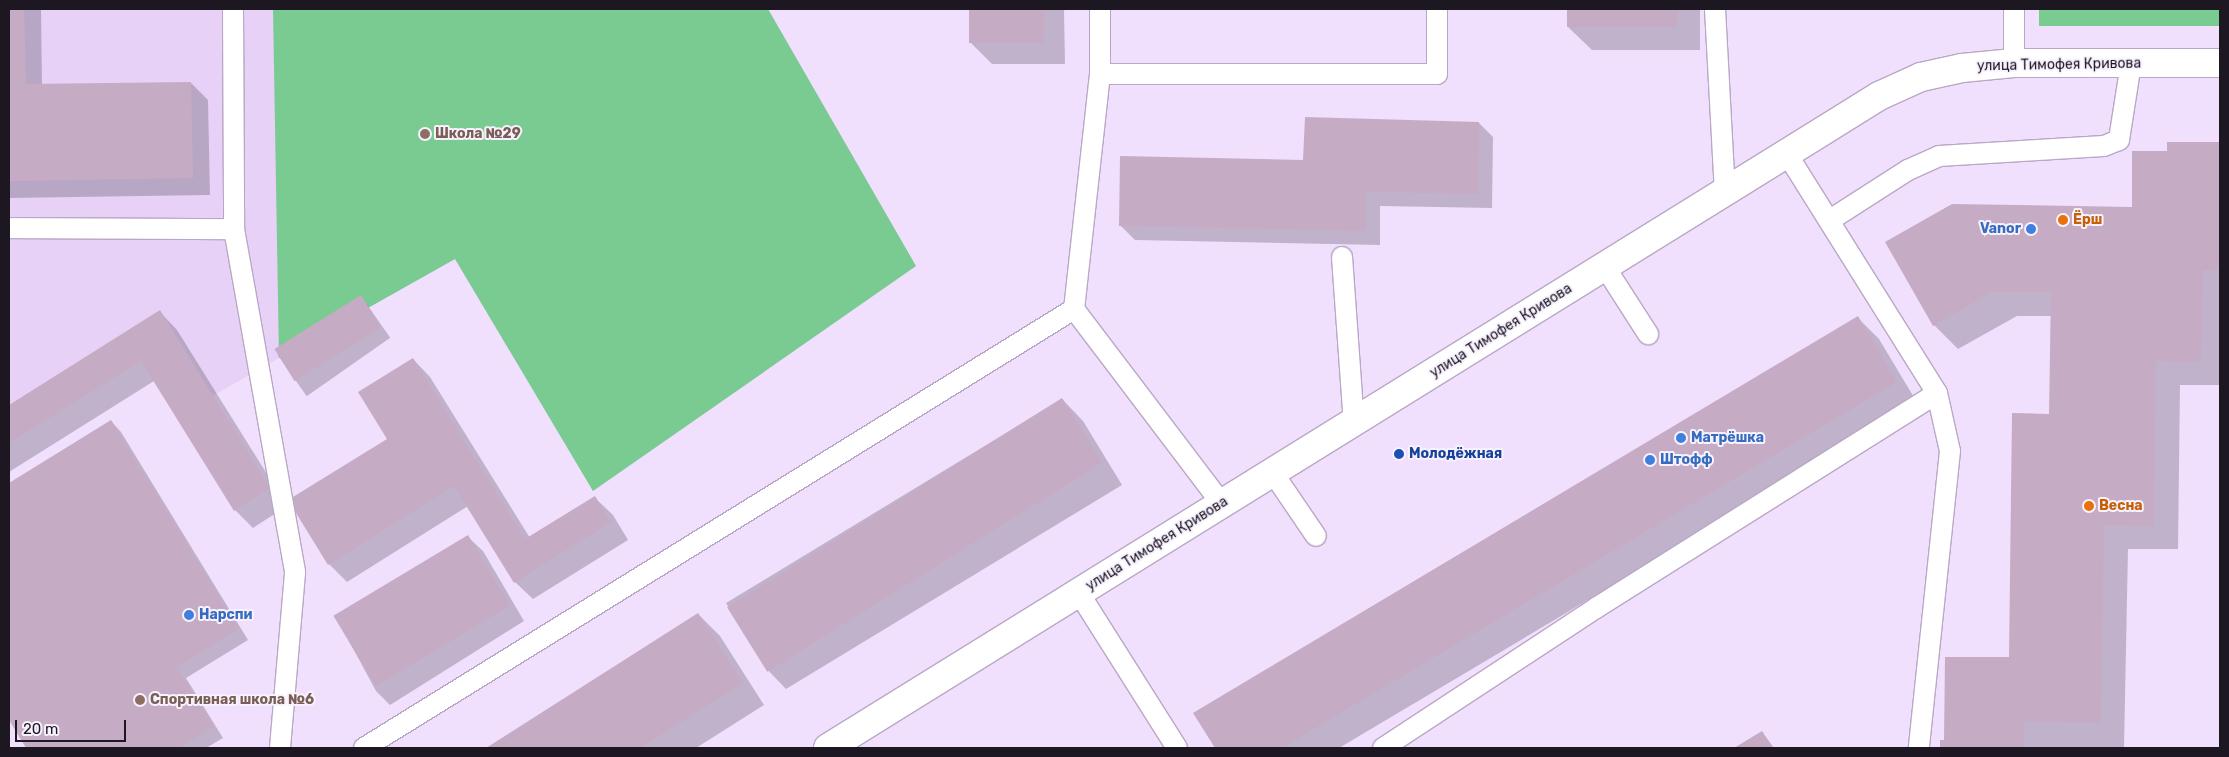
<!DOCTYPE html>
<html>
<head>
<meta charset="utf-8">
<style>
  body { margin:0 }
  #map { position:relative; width:2229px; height:757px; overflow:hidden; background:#f1dffe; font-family:Rubik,sans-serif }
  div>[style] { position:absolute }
  .built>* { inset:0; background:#e7d1f6 }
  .green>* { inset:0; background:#79cb92; transform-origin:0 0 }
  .shadow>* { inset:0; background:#0003; transform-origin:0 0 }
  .building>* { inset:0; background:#c5acc4; transform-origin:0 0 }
  .roads { filter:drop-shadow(1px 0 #b9a8c5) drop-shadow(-1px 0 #b9a8c5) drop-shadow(0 1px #b9a8c5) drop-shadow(0 -1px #b9a8c5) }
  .service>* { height:20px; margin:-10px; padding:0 10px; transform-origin:10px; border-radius:10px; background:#fff }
  .tertiary>* { height:28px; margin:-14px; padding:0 14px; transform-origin:14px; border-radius:14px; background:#fff }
  .dots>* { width:14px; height:14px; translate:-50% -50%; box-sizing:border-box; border:2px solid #f8f1fe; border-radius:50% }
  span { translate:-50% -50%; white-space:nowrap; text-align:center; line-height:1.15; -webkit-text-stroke:4px #f8f1fe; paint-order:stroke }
  .street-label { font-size:14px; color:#1d1721 }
  .education-label { font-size:14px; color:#785e54; font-weight:700 }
  .left { translate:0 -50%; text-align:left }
  .food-label { font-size:14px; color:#c56008; font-weight:700 }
  .shop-label { font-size:14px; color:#366cbe; font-weight:700 }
  .right { translate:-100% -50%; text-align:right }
  .transit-label { font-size:14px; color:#164399; font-weight:700 }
  .frame { position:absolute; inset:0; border:10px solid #1d1721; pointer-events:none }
  .scale { position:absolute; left:15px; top:720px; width:111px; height:22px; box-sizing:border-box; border:2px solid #1d1721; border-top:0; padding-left:6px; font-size:15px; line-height:18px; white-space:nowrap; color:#1d1721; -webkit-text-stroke:4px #f8f1fe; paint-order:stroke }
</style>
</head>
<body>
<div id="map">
  <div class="built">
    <div style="clip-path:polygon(9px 9px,768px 9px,916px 266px,593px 491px,455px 259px,212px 396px,160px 311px,9px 405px)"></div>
  </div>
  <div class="green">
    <div style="clip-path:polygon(273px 9px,768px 9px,916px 266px,593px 491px,455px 259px,279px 358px)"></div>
    <div style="left:2039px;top:9px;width:181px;height:17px"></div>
  </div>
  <div class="shadow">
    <div style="clip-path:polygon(9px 9px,41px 9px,42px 85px,191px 83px,208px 100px,210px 195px,9px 198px)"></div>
    <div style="clip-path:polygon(970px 9px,1064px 9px,1065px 64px,992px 64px,971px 43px)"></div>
    <div style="clip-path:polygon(1568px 9px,1700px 9px,1700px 50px,1592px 50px,1568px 27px)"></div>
    <div style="clip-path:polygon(1479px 123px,1493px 137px,1492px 208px,1380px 206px,1380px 245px,1135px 240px,1120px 225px,1305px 162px)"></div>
    <div style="clip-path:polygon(2169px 143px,2220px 143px,2220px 385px,2180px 385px,2178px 549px,2128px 549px,2124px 747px,1941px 748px,1941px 741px,1945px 742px,2010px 659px,2050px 415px,2051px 316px,2017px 316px,1958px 349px,1934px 325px,2133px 208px,2169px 152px)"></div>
    <div style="left:361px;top:296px;width:51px;height:102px;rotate:55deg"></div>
    <div style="clip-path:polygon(160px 312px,177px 330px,287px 506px,253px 528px,235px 510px,154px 381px,9px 472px,9px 406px)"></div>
    <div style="clip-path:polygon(1858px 318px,1879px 339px,1918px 404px,1339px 748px,1216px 748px,1195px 713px)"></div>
    <div style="clip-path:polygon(413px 359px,430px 377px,530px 538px,595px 498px,613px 515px,628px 540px,533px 599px,515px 582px,468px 506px,347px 582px,329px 564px,388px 439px)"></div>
    <div style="clip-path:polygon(1062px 399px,1083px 421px,1122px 485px,786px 689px,765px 667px,726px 603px)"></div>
    <div style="clip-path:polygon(111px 421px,121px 432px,248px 640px,186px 678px,223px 738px,206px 748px,28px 748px,9px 717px,9px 484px)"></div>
    <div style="clip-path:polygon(468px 537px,483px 551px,524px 621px,390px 705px,376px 691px,336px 617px)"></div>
    <div style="clip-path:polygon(698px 614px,720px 636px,764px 705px,696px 748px,488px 748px)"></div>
    <div style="clip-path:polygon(1762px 732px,1774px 748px,1737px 748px)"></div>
  </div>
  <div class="building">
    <div style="clip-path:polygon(9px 9px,24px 9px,26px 84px,191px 82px,193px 178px,9px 181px)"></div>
    <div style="left:969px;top:9px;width:75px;height:34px"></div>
    <div style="left:1567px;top:9px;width:110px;height:18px"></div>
    <div style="clip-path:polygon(1305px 117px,1479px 122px,1478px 194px,1366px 192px,1366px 231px,1119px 226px,1120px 156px,1303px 160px)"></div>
    <div style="clip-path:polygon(2167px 142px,2220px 142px,2220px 270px,2203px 270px,2201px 362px,2156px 361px,2154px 526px,2104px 525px,2101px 723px,2024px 722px,2024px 748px,1940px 748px,1940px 740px,1944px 740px,1945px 657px,2009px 657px,2012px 413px,2049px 414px,2051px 292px,1992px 292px,1933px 326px,1885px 242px,1952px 204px,2132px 207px,2132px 151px,2167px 151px)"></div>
    <div style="left:361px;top:295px;width:38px;height:102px;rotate:58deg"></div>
    <div style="clip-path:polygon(160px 310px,270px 488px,234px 511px,141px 361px,9px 443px,9px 405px)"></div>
    <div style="clip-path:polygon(1858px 316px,1897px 382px,1282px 748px,1215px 748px,1193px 713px)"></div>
    <div style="clip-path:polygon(413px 358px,525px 539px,595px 496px,611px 522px,514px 583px,454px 486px,328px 565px,288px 500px,387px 439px,358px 392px)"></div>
    <div style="left:1062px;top:398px;width:76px;height:395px;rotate:58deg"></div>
    <div style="clip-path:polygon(111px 420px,239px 629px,177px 667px,214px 727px,179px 748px,26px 748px,9px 720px,9px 483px)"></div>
    <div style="left:468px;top:535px;width:82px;height:157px;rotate:59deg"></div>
    <div style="clip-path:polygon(698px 613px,743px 683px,640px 748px,486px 748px)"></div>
    <div style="clip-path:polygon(1762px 731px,1773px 748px,1734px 748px)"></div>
  </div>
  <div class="roads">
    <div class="service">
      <div style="left:233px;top:9px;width:220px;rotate:89.7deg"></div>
      <div style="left:234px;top:229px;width:349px;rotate:79.9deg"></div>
      <div style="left:295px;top:573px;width:176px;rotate:94.9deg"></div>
      <div style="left:1100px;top:9px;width:65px;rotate:90deg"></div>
      <div style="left:1100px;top:74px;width:236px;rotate:96.3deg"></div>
      <div style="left:1074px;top:309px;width:245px;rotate:52.8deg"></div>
      <div style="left:1715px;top:9px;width:183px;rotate:86.9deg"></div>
      <div style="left:2014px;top:9px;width:54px;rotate:90deg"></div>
      <div style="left:1100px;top:74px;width:337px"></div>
      <div style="left:1437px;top:74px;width:65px;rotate:-90deg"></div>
      <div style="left:1787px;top:154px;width:282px;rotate:57.9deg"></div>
      <div style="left:1937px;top:393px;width:59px;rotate:77.4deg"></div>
      <div style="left:1950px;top:451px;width:299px;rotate:96deg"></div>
      <div style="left:1830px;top:220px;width:93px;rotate:-32.7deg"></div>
      <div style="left:1908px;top:170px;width:34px;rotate:-24deg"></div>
      <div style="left:1939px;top:156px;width:165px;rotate:-3.5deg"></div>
      <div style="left:2104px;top:146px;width:16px;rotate:-22deg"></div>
      <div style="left:2119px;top:140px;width:78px;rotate:-81.1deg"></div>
      <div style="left:9px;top:228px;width:225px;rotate:0.3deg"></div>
      <div style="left:1342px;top:257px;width:166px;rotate:85.9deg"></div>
      <div style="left:1605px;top:267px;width:80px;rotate:57.3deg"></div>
      <div style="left:1273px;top:473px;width:76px;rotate:55.7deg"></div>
      <div style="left:1079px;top:593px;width:183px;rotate:57.7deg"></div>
      <div style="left:364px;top:748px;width:835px;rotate:-31.73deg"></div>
      <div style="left:1383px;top:748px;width:255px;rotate:-33.3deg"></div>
      <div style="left:1596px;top:608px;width:403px;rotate:-32.2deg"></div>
    </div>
    <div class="tertiary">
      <div style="left:828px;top:748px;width:1237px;rotate:-31.81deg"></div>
      <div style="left:1879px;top:96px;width:46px;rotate:-24.3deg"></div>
      <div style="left:1921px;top:77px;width:42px;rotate:-12.4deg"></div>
      <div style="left:1962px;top:68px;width:52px;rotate:-5.5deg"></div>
      <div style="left:2014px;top:63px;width:206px"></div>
    </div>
  </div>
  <div class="dots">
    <div style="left:425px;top:134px;background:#8d6e63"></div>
    <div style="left:2063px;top:220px;background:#e8710a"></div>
    <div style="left:2031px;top:229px;background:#3f7fe0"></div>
    <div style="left:1681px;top:438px;background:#3f7fe0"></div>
    <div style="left:1399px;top:454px;background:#1a4fb4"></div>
    <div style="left:1650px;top:460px;background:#3f7fe0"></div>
    <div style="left:2089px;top:506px;background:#e8710a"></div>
    <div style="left:189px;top:615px;background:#3f7fe0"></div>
    <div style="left:140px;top:700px;background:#8d6e63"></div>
  </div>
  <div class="street-label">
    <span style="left:2059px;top:65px;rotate:-1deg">улица Тимофея Кривова</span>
    <span style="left:1501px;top:331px;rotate:-32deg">улица Тимофея Кривова</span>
    <span style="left:1157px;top:544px;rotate:-32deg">улица Тимофея Кривова</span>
  </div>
  <div class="education-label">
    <span class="left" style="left:435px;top:134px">Школа №29</span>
    <span class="left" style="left:150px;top:700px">Спортивная школа №6</span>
  </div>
  <div class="food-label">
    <span class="left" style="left:2073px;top:220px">Ёрш</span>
    <span class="left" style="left:2099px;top:506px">Весна</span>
  </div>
  <div class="shop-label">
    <span class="right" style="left:2021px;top:229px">Vanor</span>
    <span class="left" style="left:1691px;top:438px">Матрёшка</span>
    <span class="left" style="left:1660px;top:460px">Штофф</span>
    <span class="left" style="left:199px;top:615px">Нарспи</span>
  </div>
  <div class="transit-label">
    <span class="left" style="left:1409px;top:454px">Молодёжная</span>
  </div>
  <div class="frame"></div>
  <div class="scale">20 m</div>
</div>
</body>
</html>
